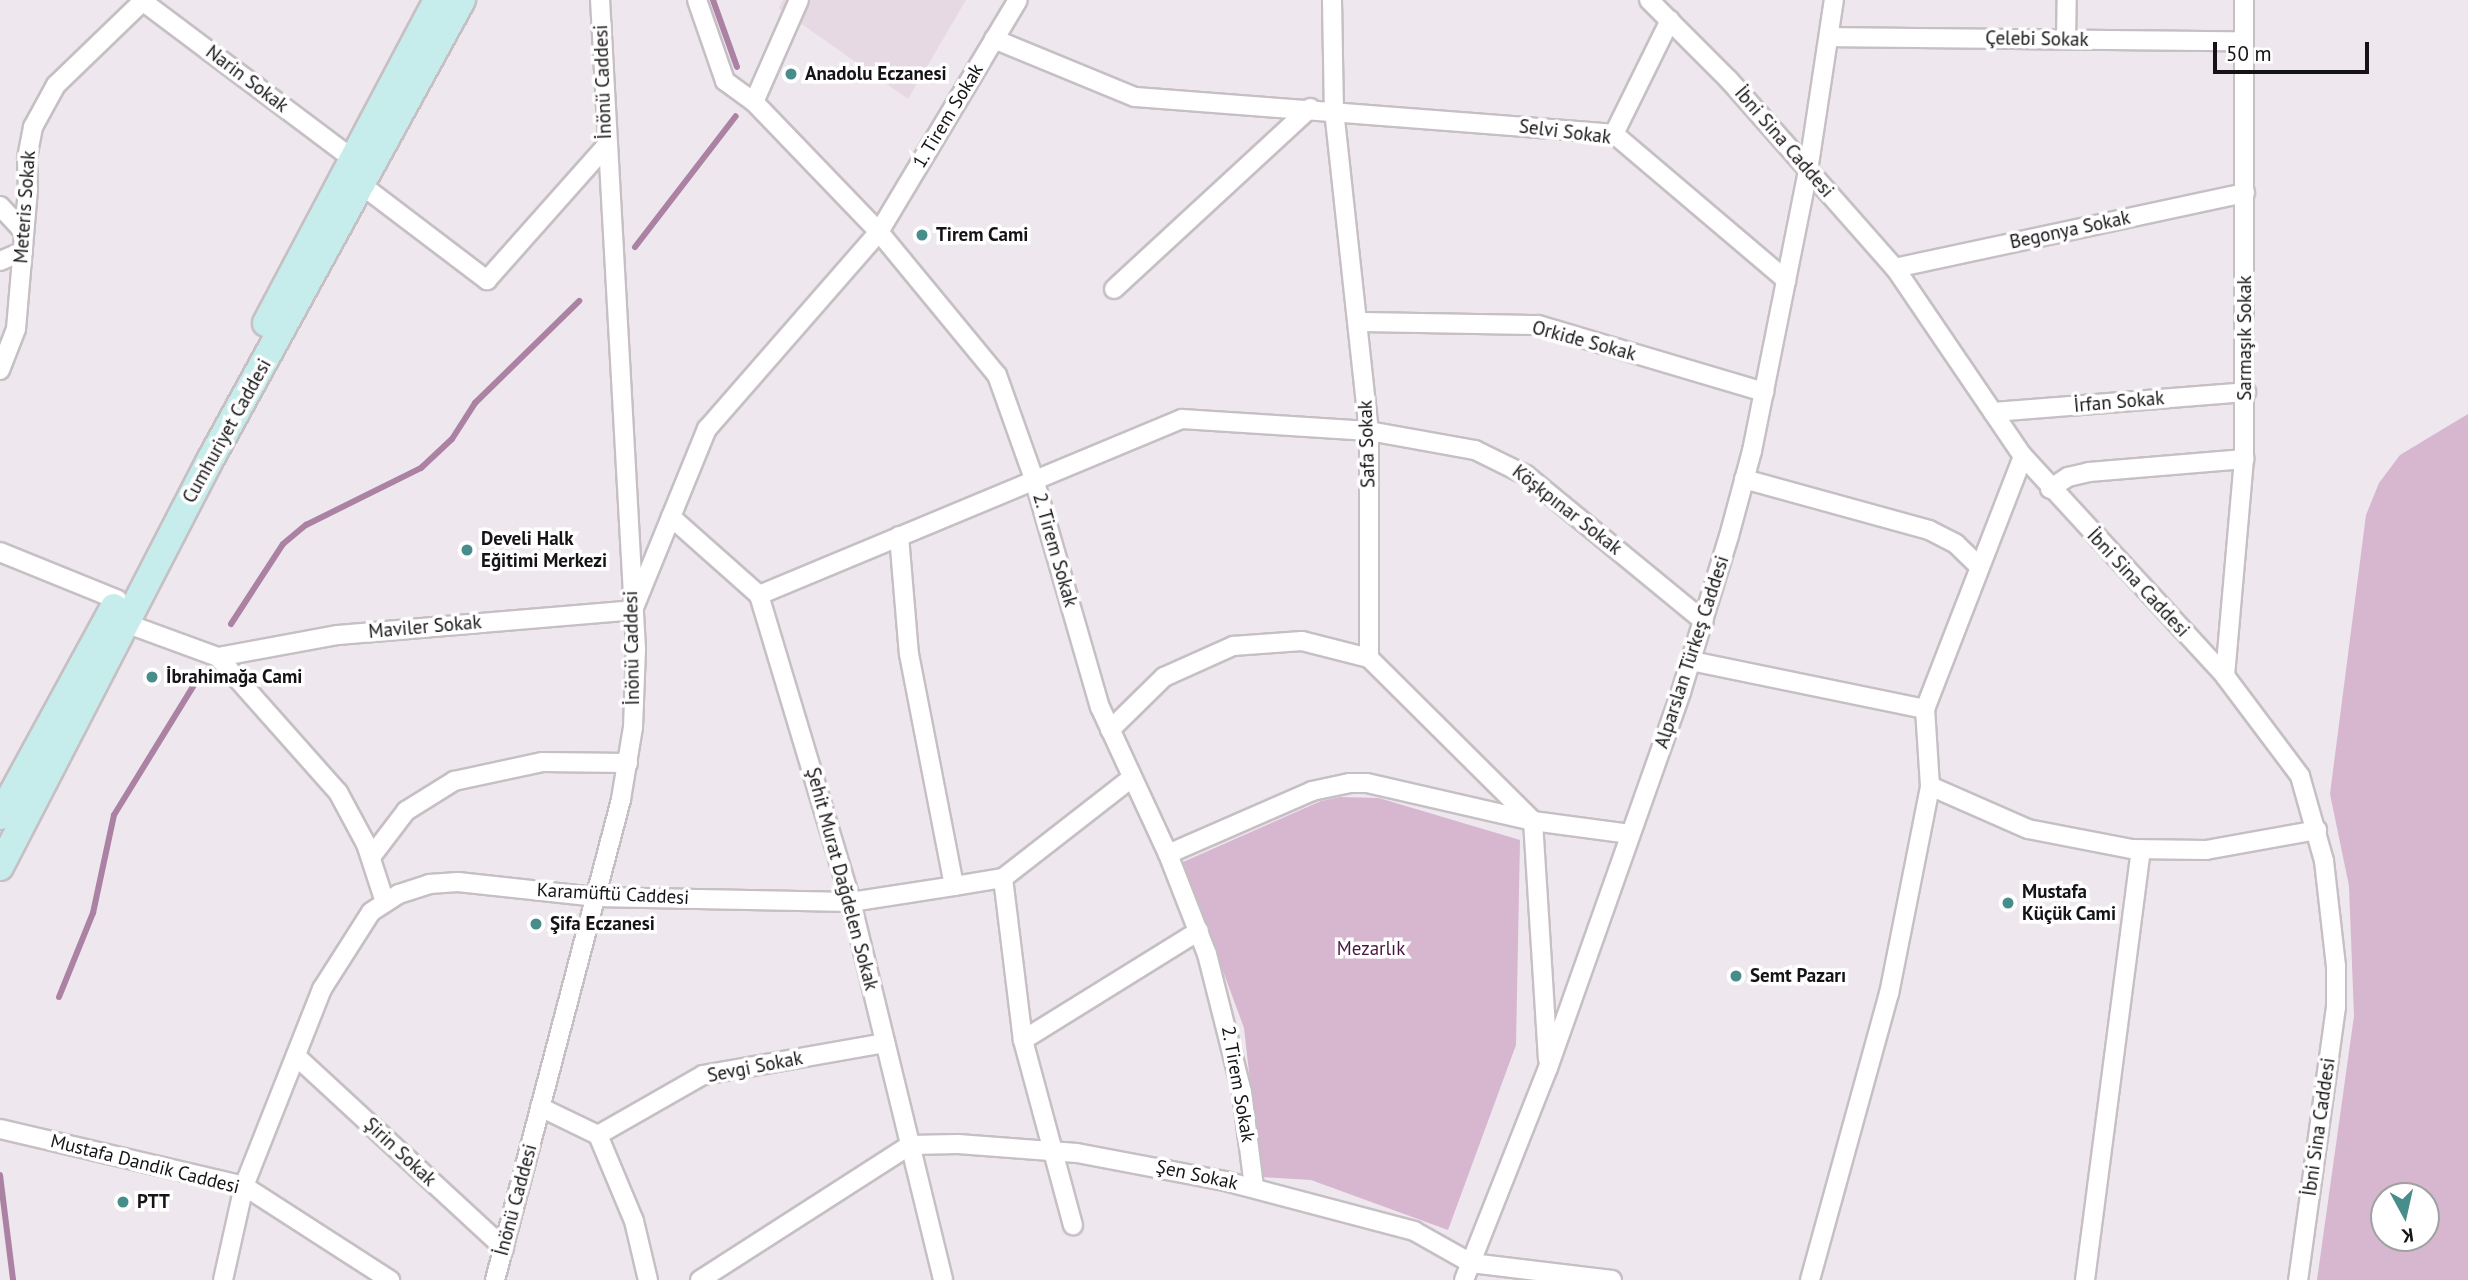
<!DOCTYPE html>
<html>
<head>
<meta charset="utf-8">
<style>
  body { margin:0 }
  #map { position:relative; width:2468px; height:1280px; overflow:hidden; background:#eee7ed; font-family:"PT Sans",sans-serif }
  div>[style] { position:absolute }
  .built>* { inset:0; background:#e7d9e4 }
  .green>* { inset:0; background:#d7b6d0 }
  .stream>* { height:6px; margin:-3px; padding:0 3px; transform-origin:3px; border-radius:3px; background:#ab82a3 }
  .roads { filter:drop-shadow(2px 0 #c6bfc4) drop-shadow(-2px 0 #c6bfc4) drop-shadow(0 2px #c6bfc4) drop-shadow(0 -2px #c6bfc4) }
  .street>* { height:18px; margin:-9px; padding:0 9px; transform-origin:9px; border-radius:9px; background:#fff }
  .secondary>* { height:26px; margin:-13px; padding:0 13px; transform-origin:13px; border-radius:13px; background:#c6edec }
  .dots>* { width:19px; height:19px; translate:-50% -50%; box-sizing:border-box; border:4px solid #fff; border-radius:50% }
  span { translate:-50% -50%; white-space:nowrap; text-align:center; line-height:1.15; -webkit-text-stroke:7px #fff; paint-order:stroke }
  .street-label { font-size:19px; color:#151315 }
  .poi-label { font-size:19px; color:#151315; font-weight:700 }
  .left { translate:0 -50%; text-align:left }
  .park-label { font-size:19px; color:#481541 }
  .north { position:absolute; left:2370px; top:1182px; width:70px; height:70px; box-sizing:border-box; background:#fff; border:2px solid #a1a1a1; border-radius:50%; rotate:172deg; font-size:19px; font-weight:700; line-height:28px; text-align:center; color:#151315 }
  .north::after { content:''; display:block; margin:auto; width:24px; height:32px; background:#468d8b; clip-path:polygon(50% 0,100% 100%,50% 72%,0 100%) }
  .scale { position:absolute; left:2213px; top:42px; width:156px; height:32px; box-sizing:border-box; border:4px solid #151315; border-top:0; padding-left:9px; font-size:21px; line-height:24px; white-space:nowrap; color:#151315; -webkit-text-stroke:5px #fff; paint-order:stroke }
</style>
</head>
<body>
<div id="map">
  <div class="built">
    <div style="clip-path:polygon(783px 0,966px 0,908px 99px,779px 8px)"></div>
  </div>
  <div class="green">
    <div style="clip-path:polygon(evenodd,2468px 414px,2468px 1280px,2317px 1280px,2354px 1016px,2349px 886px,2330px 794px,2366px 515px,2379px 483px,2400px 455px,2468px 414px,2426px 1196px,2426px 1238px,2384px 1238px,2384px 1196px,2426px 1196px)"></div>
    <div style="clip-path:polygon(1340px 797px,1379px 798px,1520px 840px,1516px 1045px,1448px 1230px,1311px 1180px,1261px 1177px,1244px 1028px,1183px 862px,1321px 801px)"></div>
  </div>
  <div class="stream">
    <div style="left:713px;top:0;width:71px;rotate:70.3deg"></div>
    <div style="left:635px;top:247px;width:165px;rotate:-52.4deg"></div>
    <div style="left:231px;top:624px;width:95px;rotate:-57deg"></div>
    <div style="left:283px;top:544px;width:30px;rotate:-40deg"></div>
    <div style="left:306px;top:525px;width:128px;rotate:-26.4deg"></div>
    <div style="left:421px;top:468px;width:42px;rotate:-43.1deg"></div>
    <div style="left:452px;top:439px;width:43px;rotate:-57.4deg"></div>
    <div style="left:475px;top:403px;width:146px;rotate:-44.4deg"></div>
    <div style="left:59px;top:997px;width:91px;rotate:-68deg"></div>
    <div style="left:93px;top:913px;width:100px;rotate:-77.9deg"></div>
    <div style="left:114px;top:815px;width:164px;rotate:-58.4deg"></div>
    <div style="left:0;top:1175px;width:106px;rotate:82.9deg"></div>
  </div>
  <div class="roads">
    <div class="street">
      <div style="left:141px;top:0;width:265px;rotate:36.9deg"></div>
      <div style="left:697px;top:0;width:86px;rotate:70.9deg"></div>
      <div style="left:725px;top:81px;width:36px;rotate:36deg"></div>
      <div style="left:754px;top:102px;width:180px;rotate:46.1deg"></div>
      <div style="left:879px;top:232px;width:185px;rotate:50.5deg"></div>
      <div style="left:997px;top:375px;width:110px;rotate:70.4deg"></div>
      <div style="left:1034px;top:479px;width:237px;rotate:73.9deg"></div>
      <div style="left:1100px;top:707px;width:162px;rotate:65.2deg"></div>
      <div style="left:1168px;top:854px;width:107px;rotate:68.7deg"></div>
      <div style="left:1207px;top:954px;width:142px;rotate:75.8deg"></div>
      <div style="left:1242px;top:1092px;width:96px;rotate:82.8deg"></div>
      <div style="left:1332px;top:0;width:110px;rotate:89deg"></div>
      <div style="left:1334px;top:110px;width:323px;rotate:83.8deg"></div>
      <div style="left:1369px;top:431px;width:227px;rotate:90deg"></div>
      <div style="left:1369px;top:658px;width:231px;rotate:44.8deg"></div>
      <div style="left:1533px;top:821px;width:239px;rotate:86.4deg"></div>
      <div style="left:1649px;top:0;width:113px;rotate:45deg"></div>
      <div style="left:1729px;top:80px;width:251px;rotate:48.6deg"></div>
      <div style="left:1895px;top:268px;width:227px;rotate:55.8deg"></div>
      <div style="left:2023px;top:456px;width:299px;rotate:47.4deg"></div>
      <div style="left:2225px;top:676px;width:125px;rotate:53.1deg"></div>
      <div style="left:2300px;top:776px;width:88px;rotate:74.2deg"></div>
      <div style="left:2324px;top:861px;width:106px;rotate:83.5deg"></div>
      <div style="left:2336px;top:966px;width:41px;rotate:90deg"></div>
      <div style="left:2336px;top:1007px;width:276px;rotate:97.9deg"></div>
      <div style="left:1829px;top:37px;width:415px;rotate:0.6deg"></div>
      <div style="left:994px;top:39px;width:152px;rotate:22.4deg"></div>
      <div style="left:1135px;top:97px;width:480px;rotate:4.4deg"></div>
      <div style="left:1614px;top:134px;width:226px;rotate:40.3deg"></div>
      <div style="left:2066px;top:39px;width:39px;rotate:-89deg"></div>
      <div style="left:754px;top:102px;width:111px;rotate:-66.2deg"></div>
      <div style="left:1614px;top:134px;width:127px;rotate:-63.8deg"></div>
      <div style="left:363px;top:186px;width:156px;rotate:37.2deg"></div>
      <div style="left:487px;top:280px;width:178px;rotate:-48.4deg"></div>
      <div style="left:0;top:206px;width:35px;rotate:47deg"></div>
      <div style="left:0;top:261px;width:25px;rotate:-23deg"></div>
      <div style="left:1895px;top:268px;width:358px;rotate:-12.1deg"></div>
      <div style="left:1114px;top:289px;width:267px;rotate:-42.7deg"></div>
      <div style="left:1358px;top:322px;width:180px;rotate:1deg"></div>
      <div style="left:1538px;top:325px;width:236px;rotate:16.5deg"></div>
      <div style="left:0;top:370px;width:44px;rotate:-68.7deg"></div>
      <div style="left:16px;top:329px;width:140px;rotate:-85.1deg"></div>
      <div style="left:28px;top:190px;width:32px;rotate:-92deg"></div>
      <div style="left:27px;top:158px;width:32px;rotate:-79deg"></div>
      <div style="left:33px;top:127px;width:48px;rotate:-61.3deg"></div>
      <div style="left:56px;top:85px;width:122px;rotate:-44deg"></div>
      <div style="left:1993px;top:412px;width:254px;rotate:-4.5deg"></div>
      <div style="left:1744px;top:479px;width:192px;rotate:15.4deg"></div>
      <div style="left:1929px;top:530px;width:30px;rotate:27deg"></div>
      <div style="left:1956px;top:544px;width:33px;rotate:44deg"></div>
      <div style="left:2050px;top:489px;width:22px;rotate:-34deg"></div>
      <div style="left:2068px;top:477px;width:22px;rotate:-13deg"></div>
      <div style="left:2089px;top:472px;width:156px;rotate:-4.8deg"></div>
      <div style="left:671px;top:517px;width:118px;rotate:41.6deg"></div>
      <div style="left:759px;top:595px;width:320px;rotate:73.3deg"></div>
      <div style="left:851px;top:902px;width:389px;rotate:76.3deg"></div>
      <div style="left:899px;top:536px;width:118px;rotate:85.2deg"></div>
      <div style="left:909px;top:654px;width:236px;rotate:79deg"></div>
      <div style="left:0;top:552px;width:127px;rotate:22.1deg"></div>
      <div style="left:759px;top:595px;width:458px;rotate:-22.6deg"></div>
      <div style="left:1182px;top:419px;width:187px;rotate:3.7deg"></div>
      <div style="left:1369px;top:431px;width:108px;rotate:10.2deg"></div>
      <div style="left:1475px;top:450px;width:57px;rotate:26.1deg"></div>
      <div style="left:1526px;top:475px;width:230px;rotate:39.4deg"></div>
      <div style="left:125px;top:623px;width:99px;rotate:20.1deg"></div>
      <div style="left:218px;top:657px;width:181px;rotate:48.4deg"></div>
      <div style="left:338px;top:792px;width:59px;rotate:61.7deg"></div>
      <div style="left:366px;top:844px;width:61px;rotate:71.9deg"></div>
      <div style="left:218px;top:657px;width:122px;rotate:-10.4deg"></div>
      <div style="left:338px;top:635px;width:296px;rotate:-4.8deg"></div>
      <div style="left:633px;top:610px;width:196px;rotate:-67.8deg"></div>
      <div style="left:707px;top:429px;width:262px;rotate:-48.9deg"></div>
      <div style="left:879px;top:232px;width:270px;rotate:-59.1deg"></div>
      <div style="left:1691px;top:661px;width:239px;rotate:11.6deg"></div>
      <div style="left:2225px;top:676px;width:218px;rotate:-85deg"></div>
      <div style="left:2244px;top:459px;width:459px;rotate:-90deg"></div>
      <div style="left:1110px;top:730px;width:76px;rotate:-44.5deg"></div>
      <div style="left:1164px;top:677px;width:76px;rotate:-24.2deg"></div>
      <div style="left:1233px;top:646px;width:69px;rotate:-4.1deg"></div>
      <div style="left:1302px;top:641px;width:69px;rotate:14.2deg"></div>
      <div style="left:1930px;top:786px;width:107px;rotate:23.7deg"></div>
      <div style="left:2028px;top:829px;width:106px;rotate:10.9deg"></div>
      <div style="left:2132px;top:849px;width:74px;rotate:0.8deg"></div>
      <div style="left:2206px;top:850px;width:113px;rotate:-10.2deg"></div>
      <div style="left:1168px;top:854px;width:157px;rotate:-23.6deg"></div>
      <div style="left:1312px;top:791px;width:38px;rotate:-12deg"></div>
      <div style="left:1349px;top:783px;width:18px"></div>
      <div style="left:1367px;top:783px;width:170px;rotate:12.9deg"></div>
      <div style="left:1533px;top:821px;width:98px;rotate:7.6deg"></div>
      <div style="left:371px;top:857px;width:58px;rotate:-52.7deg"></div>
      <div style="left:406px;top:811px;width:57px;rotate:-32deg"></div>
      <div style="left:454px;top:781px;width:91px;rotate:-12.1deg"></div>
      <div style="left:543px;top:762px;width:85px;rotate:0.7deg"></div>
      <div style="left:1003px;top:878px;width:163px;rotate:83deg"></div>
      <div style="left:1023px;top:1040px;width:192px;rotate:74.9deg"></div>
      <div style="left:1023px;top:1040px;width:207px;rotate:-31.8deg"></div>
      <div style="left:296px;top:1056px;width:283px;rotate:42.7deg"></div>
      <div style="left:540px;top:1107px;width:64px;rotate:25.8deg"></div>
      <div style="left:598px;top:1135px;width:93px;rotate:67.3deg"></div>
      <div style="left:634px;top:1221px;width:61px;rotate:76.7deg"></div>
      <div style="left:0;top:1129px;width:251px;rotate:13.1deg"></div>
      <div style="left:244px;top:1186px;width:174px;rotate:32.8deg"></div>
      <div style="left:598px;top:1135px;width:121px;rotate:-29.7deg"></div>
      <div style="left:703px;top:1075px;width:185px;rotate:-10deg"></div>
      <div style="left:223px;top:1280px;width:96px;rotate:-77.4deg"></div>
      <div style="left:244px;top:1186px;width:212px;rotate:-68.4deg"></div>
      <div style="left:322px;top:989px;width:91px;rotate:-57.5deg"></div>
      <div style="left:371px;top:912px;width:33px;rotate:-33deg"></div>
      <div style="left:399px;top:894px;width:32px;rotate:-18deg"></div>
      <div style="left:429px;top:884px;width:29px;rotate:-4deg"></div>
      <div style="left:458px;top:882px;width:138px;rotate:6.2deg"></div>
      <div style="left:595px;top:897px;width:256px;rotate:1.1deg"></div>
      <div style="left:851px;top:902px;width:104px;rotate:-8.8deg"></div>
      <div style="left:954px;top:886px;width:50px;rotate:-9.3deg"></div>
      <div style="left:1003px;top:878px;width:161px;rotate:-37.9deg"></div>
      <div style="left:495px;top:1280px;width:497px;rotate:-75.3deg"></div>
      <div style="left:621px;top:799px;width:73px;rotate:-80.5deg"></div>
      <div style="left:633px;top:727px;width:78px;rotate:-87.8deg"></div>
      <div style="left:636px;top:649px;width:650px;rotate:-93.17deg"></div>
      <div style="left:700px;top:1280px;width:250px;rotate:-32.7deg"></div>
      <div style="left:910px;top:1145px;width:48px;rotate:-1.2deg"></div>
      <div style="left:958px;top:1144px;width:119px;rotate:4.3deg"></div>
      <div style="left:1077px;top:1153px;width:151px;rotate:10.7deg"></div>
      <div style="left:1225px;top:1181px;width:196px;rotate:14.8deg"></div>
      <div style="left:1414px;top:1231px;width:65px;rotate:29.3deg"></div>
      <div style="left:1471px;top:1263px;width:142px;rotate:6.9deg"></div>
      <div style="left:1464px;top:1280px;width:228px;rotate:-68.4deg"></div>
      <div style="left:1548px;top:1068px;width:399px;rotate:-70.5deg"></div>
      <div style="left:1681px;top:692px;width:163px;rotate:-72.9deg"></div>
      <div style="left:1729px;top:536px;width:88px;rotate:-74.9deg"></div>
      <div style="left:1752px;top:451px;width:286px;rotate:-78.7deg"></div>
      <div style="left:1808px;top:171px;width:173px;rotate:-81.4deg"></div>
      <div style="left:1810px;top:1280px;width:297px;rotate:-74.6deg"></div>
      <div style="left:1889px;top:994px;width:212px;rotate:-78.8deg"></div>
      <div style="left:1930px;top:786px;width:77px;rotate:-93.7deg"></div>
      <div style="left:1925px;top:709px;width:271px;rotate:-68.8deg"></div>
      <div style="left:2085px;top:1280px;width:434px;rotate:-82.6deg"></div>
    </div>
    <div class="secondary">
      <div style="left:266px;top:323px;width:365px;rotate:-62.1deg"></div>
      <div style="left:0;top:816px;width:238px;rotate:-61.4deg"></div>
      <div style="left:0;top:867px;width:456px;rotate:-62.7deg"></div>
      <div style="left:209px;top:462px;width:527px;rotate:-61.29deg"></div>
    </div>
  </div>
  <div class="dots">
    <div style="left:791px;top:74px;background:#468d8b"></div>
    <div style="left:922px;top:235px;background:#468d8b"></div>
    <div style="left:467px;top:550px;background:#468d8b"></div>
    <div style="left:152px;top:677px;background:#468d8b"></div>
    <div style="left:2008px;top:903px;background:#468d8b"></div>
    <div style="left:536px;top:924px;background:#468d8b"></div>
    <div style="left:1736px;top:976px;background:#468d8b"></div>
    <div style="left:123px;top:1202px;background:#468d8b"></div>
  </div>
  <div class="street-label">
    <span style="left:2037px;top:39px;rotate:1deg">Çelebi Sokak</span>
    <span style="left:247px;top:79px;rotate:37deg">Narin Sokak</span>
    <span style="left:603px;top:82px;rotate:-92deg">İnönü Caddesi</span>
    <span style="left:948px;top:116px;rotate:-59deg">1. Tirem Sokak</span>
    <span style="left:1565px;top:132px;rotate:7deg">Selvi Sokak</span>
    <span style="left:1784px;top:142px;rotate:49deg">İbni Sina Caddesi</span>
    <span style="left:25px;top:207px;rotate:-86deg">Meteris Sokak</span>
    <span style="left:2070px;top:230px;rotate:-12deg">Begonya Sokak</span>
    <span style="left:2245px;top:338px;rotate:-90deg">Sarmaşık Sokak</span>
    <span style="left:1584px;top:341px;rotate:15deg">Orkide Sokak</span>
    <span style="left:2119px;top:402px;rotate:-5deg">İrfan Sokak</span>
    <span style="left:227px;top:431px;rotate:-61deg">Cumhuriyet Caddesi</span>
    <span style="left:1367px;top:444px;rotate:-92deg">Safa Sokak</span>
    <span style="left:1567px;top:510px;rotate:38deg">Köşkpınar Sokak</span>
    <span style="left:1055px;top:550px;rotate:74deg">2. Tirem Sokak</span>
    <span style="left:2138px;top:583px;rotate:47deg">İbni Sina Caddesi</span>
    <span style="left:425px;top:627px;rotate:-5deg">Maviler Sokak</span>
    <span style="left:632px;top:648px;rotate:-91deg">İnönü Caddesi</span>
    <span style="left:1692px;top:652px;rotate:-72deg">Alparslan Türkeş Caddesi</span>
    <span style="left:842px;top:879px;rotate:75deg">Şehit Murat Dağdelen Sokak</span>
    <span style="left:613px;top:894px;rotate:3deg">Karamüftü Caddesi</span>
    <span style="left:755px;top:1067px;rotate:-11deg">Sevgi Sokak</span>
    <span style="left:1238px;top:1084px;rotate:80deg">2. Tirem Sokak</span>
    <span style="left:2319px;top:1127px;rotate:-82deg">İbni Sina Caddesi</span>
    <span style="left:400px;top:1152px;rotate:43deg">Şirin Sokak</span>
    <span style="left:145px;top:1164px;rotate:14deg">Mustafa Dandik Caddesi</span>
    <span style="left:1197px;top:1175px;rotate:12deg">Şen Sokak</span>
    <span style="left:516px;top:1200px;rotate:-75deg">İnönü Caddesi</span>
  </div>
  <div class="poi-label">
    <span class="left" style="left:805px;top:74px">Anadolu Eczanesi</span>
    <span class="left" style="left:936px;top:235px">Tirem Cami</span>
    <span class="left" style="left:481px;top:550px">Develi Halk<br>Eğitimi Merkezi</span>
    <span class="left" style="left:166px;top:677px">İbrahimağa Cami</span>
    <span class="left" style="left:2022px;top:903px">Mustafa<br>Küçük Cami</span>
    <span class="left" style="left:550px;top:924px">Şifa Eczanesi</span>
    <span class="left" style="left:1750px;top:976px">Semt Pazarı</span>
    <span class="left" style="left:137px;top:1202px">PTT</span>
  </div>
  <div class="park-label">
    <span style="left:1371px;top:949px">Mezarlık</span>
  </div>
  <div class="north">K</div>
  <div class="scale">50 m</div>
</div>
</body>
</html>
